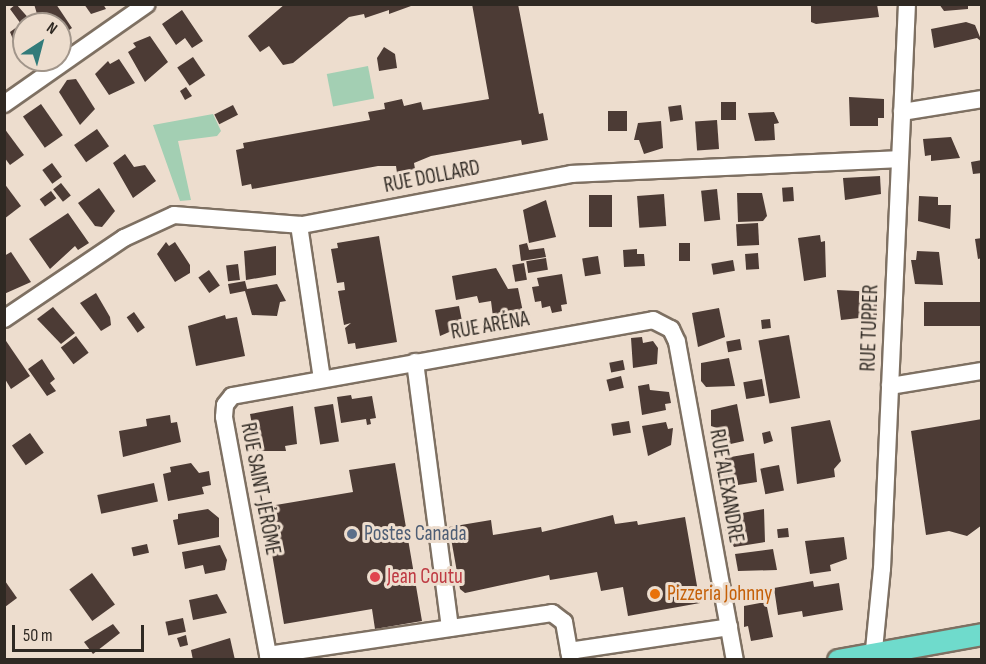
<!DOCTYPE html>
<html>
<head>
<meta charset="utf-8">
<style>
  body { margin:0 }
  #map { position:relative; width:986px; height:664px; overflow:hidden; background:#edddce; font-family:"Sofia Sans Condensed",sans-serif }
  div>[style] { position:absolute }
  .green>* { inset:0; background:#a3cfb3; transform-origin:0 0 }
  .building>* { inset:0; background:#4c3b35; transform-origin:0 0 }
  .roads { filter:drop-shadow(2px 0 #7e7062) drop-shadow(-2px 0 #7e7062) drop-shadow(0 2px #7e7062) drop-shadow(0 -2px #7e7062) }
  .minor>* { height:16px; margin:-8px; padding:0 8px; transform-origin:8px; border-radius:8px; background:#fff }
  .major>* { height:21px; margin:-10.5px; padding:0 10.5px; transform-origin:10.5px; border-radius:10.5px; background:#6fdbcc }
  .dots>* { width:16px; height:16px; translate:-50% -50%; box-sizing:border-box; border:3px solid #edddce; border-radius:50% }
  span { translate:-50% -50%; white-space:nowrap; text-align:center; line-height:1.15; -webkit-text-stroke:6px #edddce; paint-order:stroke }
  .street-label { font-size:21px; color:#2f2923 }
  .service-label { font-size:21px; color:#4e5e75 }
  .left { translate:0 -50%; text-align:left }
  .health-label { font-size:21px; color:#be3a42 }
  .food-label { font-size:21px; color:#c56008 }
  .frame { position:absolute; inset:0; border:6px solid #2f2923; pointer-events:none }
  .north { position:absolute; left:12px; top:12px; width:60px; height:60px; box-sizing:border-box; background:#edddce; border:2px solid #a1958a; border-radius:50%; rotate:36deg; font-size:16px; font-weight:700; line-height:24px; text-align:center; color:#2f2923 }
  .north::after { content:''; display:block; margin:auto; width:21px; height:27px; background:#327b7a; clip-path:polygon(50% 0,100% 100%,50% 72%,0 100%) }
  .scale { position:absolute; left:12px; top:625px; width:132px; height:27px; box-sizing:border-box; border:3px solid #2f2923; border-top:0; padding-left:8px; font-size:18px; line-height:21px; white-space:nowrap; color:#2f2923; -webkit-text-stroke:4px #edddce; paint-order:stroke }
</style>
</head>
<body>
<div id="map">
  <div class="green">
    <div style="left:368px;top:66px;width:33px;height:42px;rotate:79deg"></div>
    <div style="clip-path:polygon(213px 114px,221px 131px,217px 136px,178px 141px,191px 200px,180px 201px,153px 125px)"></div>
  </div>
  <div class="building">
    <div style="clip-path:polygon(16px 4px,32px 22px,24px 24px,24px 51px,17px 49px,10px 32px,21px 24px,10px 9px)"></div>
    <div style="clip-path:polygon(34px 4px,56px 4px,72px 28px,60px 36px,60px 24px,40px 24px)"></div>
    <div style="clip-path:polygon(84px 4px,103px 4px,106px 9px,91px 14px)"></div>
    <div style="clip-path:polygon(285px 4px,411px 4px,411px 6px,389px 14px,389px 10px,365px 18px,364px 14px,349px 17px,293px 63px,283px 65px,269px 46px,260px 52px,248px 36px)"></div>
    <div style="clip-path:polygon(472px 4px,518px 4px,539px 114px,543px 113px,548px 140px,522px 145px,521px 140px,431px 156px,414px 163px,415px 169px,397px 173px,396px 166px,378px 166px,252px 189px,251px 184px,242px 186px,236px 150px,244px 148px,243px 143px,370px 120px,368px 112px,385px 109px,384px 103px,402px 99px,404px 106px,421px 102px,423px 110px,489px 99px)"></div>
    <div style="clip-path:polygon(811px 4px,877px 4px,879px 17px,816px 24px,811px 22px)"></div>
    <div style="clip-path:polygon(939px 4px,968px 4px,968px 9px,944px 11px)"></div>
    <div style="clip-path:polygon(182px 10px,203px 41px,192px 48px,185px 38px,176px 45px,162px 24px)"></div>
    <div style="clip-path:polygon(966px 22px,975px 25px,982px 42px,977px 38px,934px 48px,931px 29px)"></div>
    <div style="clip-path:polygon(150px 36px,168px 62px,145px 82px,128px 52px,136px 47px,133px 43px)"></div>
    <div style="clip-path:polygon(384px 47px,395px 54px,397px 68px,379px 71px,377px 58px)"></div>
    <div style="left:193px;top:57px;width:22px;height:19px;rotate:56deg"></div>
    <div style="clip-path:polygon(119px 59px,135px 83px,109px 95px,95px 74px,108px 61px,110px 64px)"></div>
    <div style="clip-path:polygon(76px 79px,95px 109px,80px 125px,59px 92px,67px 80px)"></div>
    <div style="clip-path:polygon(186px 87px,192px 96px,185px 100px,180px 91px)"></div>
    <div style="clip-path:polygon(849px 97px,884px 99px,884px 118px,878px 118px,878px 126px,850px 126px)"></div>
    <div style="left:721px;top:102px;width:15px;height:18px"></div>
    <div style="left:41px;top:104px;width:38px;height:22px;rotate:55deg"></div>
    <div style="left:233px;top:105px;width:11px;height:21px;rotate:63deg"></div>
    <div style="left:681px;top:105px;width:15px;height:13px;rotate:82deg"></div>
    <div style="left:608px;top:111px;width:19px;height:20px"></div>
    <div style="clip-path:polygon(774px 112px,779px 123px,774px 124px,775px 140px,755px 141px,748px 113px)"></div>
    <div style="left:717px;top:120px;width:29px;height:22px;rotate:86deg"></div>
    <div style="clip-path:polygon(661px 121px,663px 148px,644px 154px,639px 140px,634px 140px,638px 123px)"></div>
    <div style="clip-path:polygon(4px 128px,24px 155px,10px 165px,4px 157px)"></div>
    <div style="left:97px;top:129px;width:21px;height:28px;rotate:55deg"></div>
    <div style="clip-path:polygon(951px 137px,960px 158px,931px 161px,931px 155px,925px 156px,923px 139px)"></div>
    <div style="clip-path:polygon(125px 154px,134px 167px,145px 165px,156px 181px,133px 198px,113px 163px)"></div>
    <div style="clip-path:polygon(982px 160px,982px 173px,973px 174px,971px 162px)"></div>
    <div style="left:52px;top:163px;width:17px;height:12px;rotate:54deg"></div>
    <div style="clip-path:polygon(880px 176px,881px 194px,845px 200px,843px 178px)"></div>
    <div style="clip-path:polygon(4px 183px,21px 206px,4px 219px)"></div>
    <div style="left:61px;top:183px;width:16px;height:10px;rotate:52deg"></div>
    <div style="left:793px;top:187px;width:14px;height:11px;rotate:86deg"></div>
    <div style="clip-path:polygon(99px 188px,115px 211px,102px 227px,95px 226px,78px 203px)"></div>
    <div style="left:717px;top:189px;width:31px;height:16px;rotate:84deg"></div>
    <div style="left:51px;top:191px;width:9px;height:14px;rotate:54deg"></div>
    <div style="clip-path:polygon(737px 193px,762px 193px,767px 216px,763px 221px,738px 222px)"></div>
    <div style="left:664px;top:194px;width:32px;height:27px;rotate:86deg"></div>
    <div style="left:589px;top:195px;width:23px;height:32px"></div>
    <div style="clip-path:polygon(919px 196px,938px 197px,938px 205px,951px 205px,950px 229px,918px 221px)"></div>
    <div style="clip-path:polygon(546px 200px,556px 237px,529px 243px,523px 210px)"></div>
    <div style="clip-path:polygon(68px 213px,89px 243px,78px 250px,75px 246px,50px 269px,29px 239px)"></div>
    <div style="left:758px;top:223px;width:22px;height:22px;rotate:87deg"></div>
    <div style="clip-path:polygon(820px 235px,821px 242px,825px 241px,826px 277px,804px 281px,798px 238px)"></div>
    <div style="clip-path:polygon(379px 236px,397px 342px,356px 349px,355px 343px,348px 344px,345px 328px,351px 323px,344px 325px,338px 291px,345px 290px,344px 282px,337px 283px,331px 249px,338px 248px,337px 243px)"></div>
    <div style="clip-path:polygon(982px 238px,982px 258px,978px 259px,975px 239px)"></div>
    <div style="clip-path:polygon(166px 242px,169px 246px,175px 242px,190px 265px,190px 273px,175px 282px,157px 254px)"></div>
    <div style="clip-path:polygon(527px 243px,529px 250px,544px 248px,546px 257px,521px 261px,519px 245px)"></div>
    <div style="left:679px;top:243px;width:11px;height:18px"></div>
    <div style="clip-path:polygon(276px 246px,276px 275px,246px 280px,244px 251px)"></div>
    <div style="clip-path:polygon(637px 249px,637px 254px,644px 254px,645px 266px,624px 267px,623px 250px)"></div>
    <div style="clip-path:polygon(917px 251px,939px 252px,943px 285px,915px 284px,911px 260px,916px 260px)"></div>
    <div style="clip-path:polygon(11px 252px,31px 282px,4px 294px,4px 256px)"></div>
    <div style="left:758px;top:253px;width:16px;height:13px;rotate:86deg"></div>
    <div style="left:598px;top:256px;width:18px;height:16px;rotate:81deg"></div>
    <div style="left:546px;top:258px;width:12px;height:20px;rotate:81deg"></div>
    <div style="left:733px;top:260px;width:11px;height:22px;rotate:80deg"></div>
    <div style="left:524px;top:263px;width:17px;height:12px;rotate:80deg"></div>
    <div style="left:238px;top:264px;width:16px;height:12px;rotate:83deg"></div>
    <div style="clip-path:polygon(496px 268px,508px 289px,518px 288px,523px 312px,514px 313px,515px 319px,493px 317px,491px 301px,479px 303px,477px 296px,456px 300px,452px 276px)"></div>
    <div style="left:209px;top:270px;width:19px;height:13px;rotate:55deg"></div>
    <div style="clip-path:polygon(562px 274px,567px 304px,561px 305px,562px 311px,552px 313px,550px 306px,542px 308px,541px 301px,535px 302px,532px 287px,539px 286px,537px 278px)"></div>
    <div style="clip-path:polygon(245px 281px,247px 289px,277px 284px,286px 301px,280px 302px,277px 316px,252px 315px,245px 291px,230px 294px,228px 284px)"></div>
    <div style="clip-path:polygon(837px 290px,877px 292px,877px 316px,841px 320px)"></div>
    <div style="clip-path:polygon(96px 293px,110px 317px,111px 325px,101px 331px,80px 303px)"></div>
    <div style="left:982px;top:302px;width:24px;height:58px;rotate:90deg"></div>
    <div style="clip-path:polygon(459px 306px,463px 326px,440px 336px,435px 310px)"></div>
    <div style="clip-path:polygon(53px 307px,75px 333px,61px 344px,37px 319px)"></div>
    <div style="clip-path:polygon(719px 308px,725px 337px,698px 347px,692px 313px)"></div>
    <div style="left:134px;top:312px;width:19px;height:9px;rotate:55deg"></div>
    <div style="clip-path:polygon(225px 315px,226px 319px,237px 317px,245px 356px,196px 366px,188px 326px)"></div>
    <div style="left:770px;top:319px;width:9px;height:9px;rotate:84deg"></div>
    <div style="left:789px;top:335px;width:64px;height:31px;rotate:80deg"></div>
    <div style="left:76px;top:336px;width:21px;height:19px;rotate:53deg"></div>
    <div style="clip-path:polygon(642px 337px,643px 343px,653px 341px,658px 348px,657px 364px,633px 368px,631px 338px)"></div>
    <div style="clip-path:polygon(4px 338px,30px 376px,11px 389px,5px 379px)"></div>
    <div style="left:740px;top:339px;width:11px;height:14px;rotate:80deg"></div>
    <div style="clip-path:polygon(729px 358px,735px 386px,706px 387px,701px 381px,701px 363px)"></div>
    <div style="clip-path:polygon(42px 359px,55px 379px,50px 383px,56px 391px,47px 396px,28px 369px)"></div>
    <div style="left:623px;top:360px;width:10px;height:14px;rotate:79deg"></div>
    <div style="left:621px;top:376px;width:12px;height:15px;rotate:76deg"></div>
    <div style="left:762px;top:379px;width:17px;height:19px;rotate:80deg"></div>
    <div style="clip-path:polygon(649px 384px,650px 390px,669px 392px,671px 403px,665px 404px,666px 410px,642px 415px,638px 386px)"></div>
    <div style="clip-path:polygon(351px 395px,352px 399px,372px 396px,376px 418px,370px 419px,371px 424px,367px 425px,366px 419px,341px 423px,337px 397px)"></div>
    <div style="left:333px;top:404px;width:38px;height:19px;rotate:81deg"></div>
    <div style="clip-path:polygon(737px 404px,744px 441px,726px 445px,723px 430px,711px 426px,711px 410px)"></div>
    <div style="clip-path:polygon(293px 406px,297px 444px,285px 446px,286px 451px,257px 451px,250px 414px)"></div>
    <div style="clip-path:polygon(170px 415px,171px 423px,177px 422px,181px 442px,123px 457px,119px 431px,147px 426px,146px 419px)"></div>
    <div style="clip-path:polygon(982px 419px,982px 525px,967px 536px,949px 531px,926px 535px,911px 431px)"></div>
    <div style="clip-path:polygon(830px 420px,841px 461px,834px 469px,835px 477px,797px 484px,791px 427px)"></div>
    <div style="left:629px;top:421px;width:12px;height:18px;rotate:81deg"></div>
    <div style="clip-path:polygon(666px 422px,668px 429px,673px 428px,671px 445px,648px 456px,642px 426px)"></div>
    <div style="clip-path:polygon(770px 431px,773px 441px,764px 444px,762px 433px)"></div>
    <div style="left:30px;top:433px;width:24px;height:22px;rotate:55deg"></div>
    <div style="clip-path:polygon(754px 453px,757px 482px,738px 485px,737px 479px,723px 479px,725px 458px)"></div>
    <div style="clip-path:polygon(191px 463px,199px 473px,209px 471px,211px 485px,202px 487px,204px 494px,168px 501px,163px 474px,171px 472px,170px 467px)"></div>
    <div style="clip-path:polygon(395px 463px,422px 621px,375px 629px,372px 609px,284px 624px,264px 507px,353px 492px,349px 470px)"></div>
    <div style="left:779px;top:465px;width:26px;height:19px;rotate:79deg"></div>
    <div style="left:154px;top:483px;width:19px;height:58px;rotate:78deg"></div>
    <div style="clip-path:polygon(208px 509px,219px 518px,219px 537px,178px 545px,173px 520px,178px 519px,178px 514px)"></div>
    <div style="clip-path:polygon(764px 509px,765px 542px,734px 547px,725px 529px,731px 528px,729px 520px,738px 519px,737px 514px)"></div>
    <div style="clip-path:polygon(613px 515px,615px 524px,637px 521px,638px 525px,685px 517px,700px 603px,628px 616px,623px 587px,601px 591px,597px 572px,550px 580px,549px 575px,465px 593px,460px 589px,449px 527px,491px 520px,493px 535px,541px 527px,542px 532px)"></div>
    <div style="left:788px;top:528px;width:9px;height:11px;rotate:84deg"></div>
    <div style="clip-path:polygon(844px 537px,847px 559px,830px 565px,831px 571px,810px 574px,805px 541px)"></div>
    <div style="left:147px;top:544px;width:9px;height:16px;rotate:77deg"></div>
    <div style="clip-path:polygon(220px 545px,227px 560px,225px 570px,205px 574px,203px 565px,185px 569px,182px 552px)"></div>
    <div style="clip-path:polygon(773px 549px,777px 570px,738px 571px,735px 554px)"></div>
    <div style="left:92px;top:573px;width:39px;height:28px;rotate:54deg"></div>
    <div style="clip-path:polygon(5px 581px,17px 598px,5px 607px)"></div>
    <div style="clip-path:polygon(813px 581px,814px 587px,839px 583px,843px 610px,803px 617px,802px 611px,778px 615px,774px 588px)"></div>
    <div style="clip-path:polygon(217px 594px,227px 613px,193px 620px,189px 600px)"></div>
    <div style="clip-path:polygon(766px 602px,773px 637px,751px 641px,748px 626px,744px 627px,744px 606px)"></div>
    <div style="left:183px;top:618px;width:14px;height:18px;rotate:78deg"></div>
    <div style="clip-path:polygon(113px 624px,120px 633px,93px 654px,84px 642px)"></div>
    <div style="clip-path:polygon(186px 635px,188px 645px,180px 647px,177px 638px)"></div>
    <div style="clip-path:polygon(230px 638px,235px 660px,193px 660px,191px 650px)"></div>
  </div>
  <div class="roads">
    <div class="minor">
      <div style="left:4px;top:104px;width:174px;rotate:-35deg"></div>
      <div style="left:902px;top:112px;width:81px;rotate:-9.2deg"></div>
      <div style="left:299px;top:225px;width:155px;rotate:81.5deg"></div>
      <div style="left:4px;top:319px;width:145px;rotate:-34deg"></div>
      <div style="left:124px;top:238px;width:55px;rotate:-24.7deg"></div>
      <div style="left:174px;top:215px;width:128px;rotate:4.5deg"></div>
      <div style="left:302px;top:225px;width:275px;rotate:-10.7deg"></div>
      <div style="left:572px;top:174px;width:328px;rotate:-2.6deg"></div>
      <div style="left:415px;top:362px;width:268px;rotate:82.5deg"></div>
      <div style="left:890px;top:386px;width:93px;rotate:-9.3deg"></div>
      <div style="left:569px;top:651px;width:162px;rotate:-8.5deg"></div>
      <div style="left:268px;top:655px;width:287px;rotate:-8.4deg"></div>
      <div style="left:552px;top:613px;width:15px;rotate:37deg"></div>
      <div style="left:564px;top:622px;width:39px;rotate:80deg"></div>
      <div style="left:269px;top:660px;width:247px;rotate:-100.5deg"></div>
      <div style="left:224px;top:417px;width:12px;rotate:-85deg"></div>
      <div style="left:225px;top:405px;width:11px;rotate:-52deg"></div>
      <div style="left:232px;top:396px;width:428px;rotate:-10.2deg"></div>
      <div style="left:653px;top:320px;width:20px;rotate:27deg"></div>
      <div style="left:671px;top:329px;width:14px;rotate:65deg"></div>
      <div style="left:677px;top:342px;width:323px;rotate:79.7deg"></div>
      <div style="left:873px;top:660px;width:91px;rotate:-84.4deg"></div>
      <div style="left:882px;top:569px;width:566px;rotate:-87.47deg"></div>
    </div>
    <div class="major">
      <div style="left:838px;top:660px;width:146px;rotate:-10.2deg"></div>
    </div>
  </div>
  <div class="dots">
    <div style="left:352px;top:534px;background:#5c6f8a"></div>
    <div style="left:375px;top:577px;background:#e0444e"></div>
    <div style="left:655px;top:594px;background:#e8710a"></div>
  </div>
  <div class="street-label">
    <span style="left:432px;top:177px;rotate:-11deg">RUE DOLLARD</span>
    <span style="left:490px;top:326px;rotate:-10deg">RUE ARÉNA</span>
    <span style="left:870px;top:328px;rotate:-88deg">RUE TUPPER</span>
    <span style="left:726px;top:486px;rotate:80deg">RUE ALEXANDRE</span>
    <span style="left:260px;top:489px;rotate:79deg">RUE SAINT-JÉRÔME</span>
  </div>
  <div class="service-label">
    <span class="left" style="left:364px;top:534px">Postes Canada</span>
  </div>
  <div class="health-label">
    <span class="left" style="left:387px;top:577px">Jean Coutu</span>
  </div>
  <div class="food-label">
    <span class="left" style="left:667px;top:594px">Pizzeria Johnny</span>
  </div>
  <div class="frame"></div>
  <div class="north">N</div>
  <div class="scale">50 m</div>
</div>
</body>
</html>
